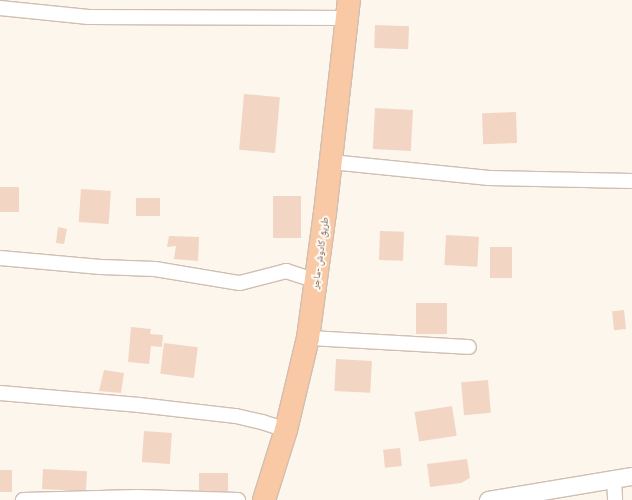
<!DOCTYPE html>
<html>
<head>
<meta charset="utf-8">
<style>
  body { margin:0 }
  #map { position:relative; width:632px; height:500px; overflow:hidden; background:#fdf6ec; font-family:Helvetica,"Noto Naskh Arabic",sans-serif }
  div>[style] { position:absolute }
  .building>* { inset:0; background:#f3d5c3; transform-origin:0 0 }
  .roads { filter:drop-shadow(1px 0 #d1beb0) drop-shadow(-1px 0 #d1beb0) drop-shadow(0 1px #d1beb0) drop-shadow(0 -1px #d1beb0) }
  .minor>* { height:14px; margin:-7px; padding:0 7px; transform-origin:7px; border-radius:7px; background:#fff }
  .tertiary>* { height:17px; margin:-8.5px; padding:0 8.5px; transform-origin:8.5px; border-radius:8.5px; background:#fff }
  .trunk>* { height:22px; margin:-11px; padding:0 11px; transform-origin:11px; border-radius:11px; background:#f9c8a4 }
  span { translate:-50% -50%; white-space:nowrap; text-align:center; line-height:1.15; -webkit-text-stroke:4px #fffaf3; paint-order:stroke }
  .street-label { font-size:10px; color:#7a5c4d }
</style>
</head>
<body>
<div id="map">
  <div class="building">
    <div style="left:375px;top:25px;width:34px;height:23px;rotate:2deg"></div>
    <div style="left:244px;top:94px;width:36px;height:56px;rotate:5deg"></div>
    <div style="left:375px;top:108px;width:38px;height:41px;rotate:3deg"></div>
    <div style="left:516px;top:112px;width:31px;height:34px;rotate:88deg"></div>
    <div style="left:0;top:187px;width:19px;height:25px"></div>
    <div style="left:81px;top:189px;width:30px;height:33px;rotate:4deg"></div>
    <div style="left:273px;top:196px;width:28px;height:42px"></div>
    <div style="left:136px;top:198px;width:24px;height:18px"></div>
    <div style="clip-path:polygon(58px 227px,67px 229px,64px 244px,56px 243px)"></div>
    <div style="left:380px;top:231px;width:24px;height:29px;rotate:2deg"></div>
    <div style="left:446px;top:235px;width:33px;height:30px;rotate:3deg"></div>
    <div style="clip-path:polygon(169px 236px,199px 237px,198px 261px,174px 259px,176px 246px,167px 247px)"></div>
    <div style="left:490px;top:247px;width:22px;height:31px"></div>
    <div style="left:416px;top:303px;width:31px;height:31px"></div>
    <div style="left:624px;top:310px;width:19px;height:12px;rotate:84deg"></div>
    <div style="clip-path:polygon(131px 327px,151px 329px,150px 334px,163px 335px,162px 347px,151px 346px,149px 364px,128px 362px)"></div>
    <div style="left:164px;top:343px;width:34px;height:31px;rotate:7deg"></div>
    <div style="left:336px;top:359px;width:36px;height:32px;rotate:3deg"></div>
    <div style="clip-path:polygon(104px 370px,124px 373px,121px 393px,99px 391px)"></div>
    <div style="left:488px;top:380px;width:33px;height:27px;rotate:85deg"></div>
    <div style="left:452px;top:406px;width:30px;height:38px;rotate:81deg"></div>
    <div style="left:144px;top:431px;width:28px;height:31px;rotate:4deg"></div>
    <div style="left:400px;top:448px;width:18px;height:17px;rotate:84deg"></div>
    <div style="clip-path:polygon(467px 459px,470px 478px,461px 483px,430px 487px,427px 464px)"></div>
    <div style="left:43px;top:469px;width:44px;height:20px;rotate:3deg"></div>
    <div style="left:0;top:470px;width:12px;height:22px"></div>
    <div style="left:199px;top:473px;width:29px;height:18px"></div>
  </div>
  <div class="roads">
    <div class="minor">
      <div style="left:0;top:8px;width:89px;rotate:5.8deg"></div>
      <div style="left:89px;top:17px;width:258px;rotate:0.2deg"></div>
      <div style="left:331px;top:162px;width:159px;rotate:5.8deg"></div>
      <div style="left:489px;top:178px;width:143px;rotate:1.2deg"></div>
      <div style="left:0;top:258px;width:101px;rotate:5.1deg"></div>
      <div style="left:101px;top:267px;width:54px;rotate:2.1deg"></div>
      <div style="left:155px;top:269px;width:86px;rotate:9.4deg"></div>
      <div style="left:240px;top:283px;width:48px;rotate:-14.6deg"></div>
      <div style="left:286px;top:271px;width:32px;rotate:18deg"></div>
      <div style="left:308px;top:338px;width:161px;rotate:3.2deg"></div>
      <div style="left:0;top:393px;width:140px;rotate:4.9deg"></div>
      <div style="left:139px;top:405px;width:98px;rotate:6.5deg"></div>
      <div style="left:236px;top:416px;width:27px;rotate:13deg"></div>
      <div style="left:262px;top:422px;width:25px;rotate:18deg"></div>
      <div style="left:614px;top:479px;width:21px;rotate:87deg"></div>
      <div style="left:23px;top:500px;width:114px;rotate:-1.5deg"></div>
      <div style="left:137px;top:497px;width:101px;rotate:1.7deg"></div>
    </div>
    <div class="tertiary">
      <div style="left:488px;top:500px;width:146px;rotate:-9.5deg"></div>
    </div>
    <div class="trunk">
      <div style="left:264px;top:500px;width:73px;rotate:-72.6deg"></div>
      <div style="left:286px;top:430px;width:95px;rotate:-76.6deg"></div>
      <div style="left:308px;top:338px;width:126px;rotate:-82.3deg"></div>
      <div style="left:325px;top:213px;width:214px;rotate:-83.6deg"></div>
    </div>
  </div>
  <div class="street-label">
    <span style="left:320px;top:253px;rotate:-82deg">طريق كادوش -ماجر</span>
  </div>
</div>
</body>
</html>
